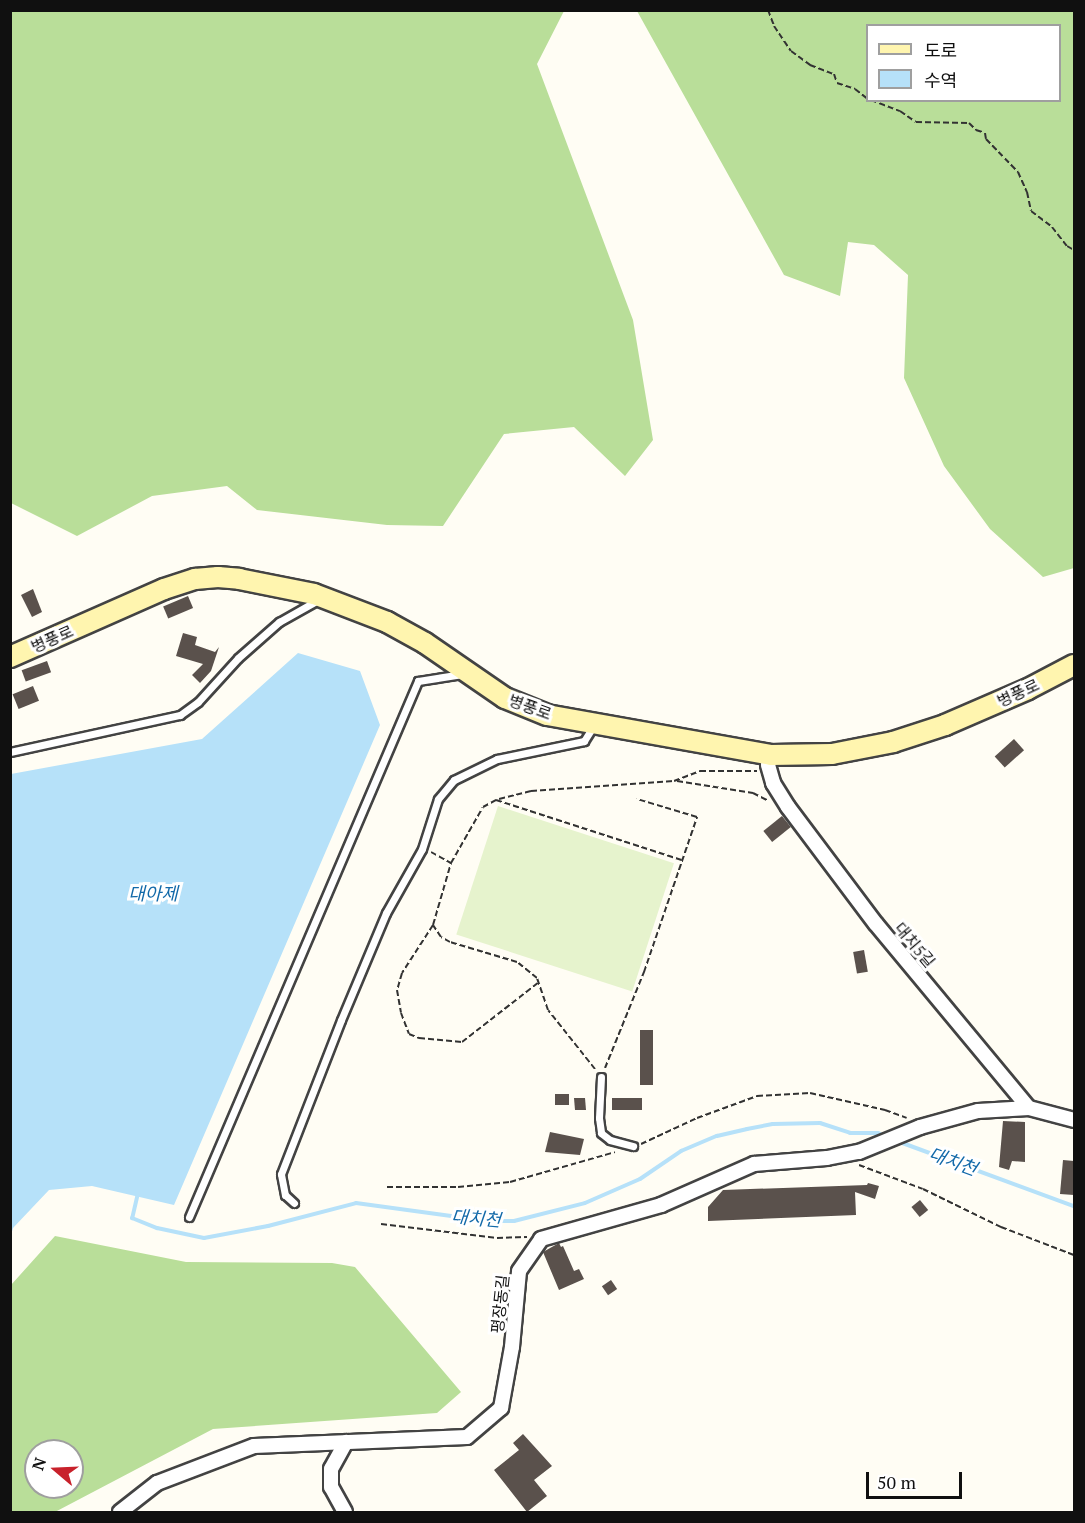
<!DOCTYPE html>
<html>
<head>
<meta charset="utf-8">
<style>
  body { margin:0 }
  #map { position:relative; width:1085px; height:1523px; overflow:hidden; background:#fffdf4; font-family:"PT Serif","Noto Sans KR",serif }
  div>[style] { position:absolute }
  .forest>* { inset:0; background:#b9de99 }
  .pitch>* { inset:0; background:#e6f3cd; transform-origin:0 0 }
  .water>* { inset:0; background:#b6e1f9 }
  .stream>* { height:4px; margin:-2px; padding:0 2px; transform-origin:2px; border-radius:2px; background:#b6e1f9 }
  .building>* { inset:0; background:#5a514c; transform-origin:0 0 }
  .path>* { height:2px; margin-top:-1px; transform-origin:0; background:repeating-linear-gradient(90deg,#323232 0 6px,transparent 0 9px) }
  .roads { filter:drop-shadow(2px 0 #434343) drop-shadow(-2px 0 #434343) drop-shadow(0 2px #434343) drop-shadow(0 -2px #434343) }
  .service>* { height:7px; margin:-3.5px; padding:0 3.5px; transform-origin:3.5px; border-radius:3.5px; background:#fff }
  .minor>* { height:14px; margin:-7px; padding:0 7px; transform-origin:7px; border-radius:7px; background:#fff }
  .secondary>* { height:20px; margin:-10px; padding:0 10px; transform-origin:10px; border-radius:10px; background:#fff5af }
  span { translate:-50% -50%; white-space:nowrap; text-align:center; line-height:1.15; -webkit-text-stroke:6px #fff; paint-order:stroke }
  .street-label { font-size:16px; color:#101010 }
  .water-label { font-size:18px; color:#1269a9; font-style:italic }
  .frame { position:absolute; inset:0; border:12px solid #101010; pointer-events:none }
  .legend { position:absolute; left:866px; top:24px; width:195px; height:78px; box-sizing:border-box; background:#fff; border:2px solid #9f9f9f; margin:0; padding:8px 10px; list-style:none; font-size:18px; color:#101010 }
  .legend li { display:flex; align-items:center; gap:12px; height:30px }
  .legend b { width:30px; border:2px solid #9f9f9f }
  .north { position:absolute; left:24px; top:1439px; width:60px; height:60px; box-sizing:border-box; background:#fff; border:2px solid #9f9f9f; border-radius:50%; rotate:289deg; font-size:16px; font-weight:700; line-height:24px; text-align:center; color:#101010 }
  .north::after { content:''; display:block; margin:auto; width:21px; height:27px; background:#c8212b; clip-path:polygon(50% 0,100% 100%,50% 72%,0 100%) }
  .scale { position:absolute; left:866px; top:1472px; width:96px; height:27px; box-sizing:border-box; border:3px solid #101010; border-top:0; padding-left:8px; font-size:18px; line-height:21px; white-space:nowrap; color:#101010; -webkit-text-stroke:4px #fff; paint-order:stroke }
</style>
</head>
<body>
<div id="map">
  <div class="forest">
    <div style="clip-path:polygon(10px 11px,564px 11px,537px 64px,633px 320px,653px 440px,625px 476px,574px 427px,504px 434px,443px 526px,387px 525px,257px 510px,227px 486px,152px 496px,77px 536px,11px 503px)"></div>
    <div style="clip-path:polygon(evenodd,637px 11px,1074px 11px,1074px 568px,1043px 577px,990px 529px,944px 466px,904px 378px,908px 275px,874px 245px,848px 242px,840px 296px,784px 275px,637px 11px,868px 26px,1060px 26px,1060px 100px,868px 100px,868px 26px)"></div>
    <div style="clip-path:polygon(evenodd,55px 1236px,186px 1262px,332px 1263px,355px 1267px,461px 1392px,437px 1413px,213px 1429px,55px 1512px,11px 1512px,11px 1285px,55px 1236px,36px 1451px,72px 1451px,72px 1487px,36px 1487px,36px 1451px)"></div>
  </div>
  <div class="pitch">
    <div style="left:498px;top:806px;width:185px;height:135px;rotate:18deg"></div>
  </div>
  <div class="water">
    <div style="clip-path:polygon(298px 653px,360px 671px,380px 725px,174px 1205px,92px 1186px,49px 1190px,13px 1228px,11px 1235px,11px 774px,202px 739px)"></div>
  </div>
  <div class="stream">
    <div style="left:897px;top:1141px;width:189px;rotate:20.2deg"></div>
    <div style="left:138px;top:1193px;width:26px;rotate:103deg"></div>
    <div style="left:132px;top:1218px;width:27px;rotate:22deg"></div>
    <div style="left:157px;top:1228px;width:48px;rotate:12deg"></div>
    <div style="left:204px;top:1238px;width:65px;rotate:-10.6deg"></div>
    <div style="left:268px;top:1226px;width:91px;rotate:-14.6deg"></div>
    <div style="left:356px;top:1203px;width:133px;rotate:7.8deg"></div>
    <div style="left:488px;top:1221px;width:26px"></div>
    <div style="left:514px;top:1221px;width:73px;rotate:-14.2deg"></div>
    <div style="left:585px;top:1203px;width:60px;rotate:-23.6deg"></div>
    <div style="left:640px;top:1179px;width:50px;rotate:-34.3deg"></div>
    <div style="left:681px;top:1151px;width:39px;rotate:-23deg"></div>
    <div style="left:717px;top:1136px;width:31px;rotate:-13deg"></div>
    <div style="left:747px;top:1129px;width:26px;rotate:-11deg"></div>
    <div style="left:773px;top:1124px;width:47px;rotate:-1.2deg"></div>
    <div style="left:820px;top:1123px;width:32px;rotate:18deg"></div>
    <div style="left:850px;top:1133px;width:28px"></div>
    <div style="left:878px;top:1133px;width:10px;rotate:24deg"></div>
  </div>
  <div class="building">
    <div style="clip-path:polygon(33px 589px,42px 612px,32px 617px,21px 595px)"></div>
    <div style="left:188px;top:596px;width:13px;height:27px;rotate:67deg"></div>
    <div style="clip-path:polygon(183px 633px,197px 637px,195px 645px,215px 652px,219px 647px,211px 671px,200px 683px,192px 675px,203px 664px,176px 656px)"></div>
    <div style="left:47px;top:661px;width:12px;height:27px;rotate:70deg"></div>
    <div style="left:33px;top:686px;width:16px;height:22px;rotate:68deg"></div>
    <div style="left:1014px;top:739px;width:15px;height:26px;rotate:48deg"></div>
    <div style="left:782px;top:816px;width:14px;height:24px;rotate:51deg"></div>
    <div style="left:864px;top:950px;width:22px;height:11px;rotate:80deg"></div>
    <div style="left:640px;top:1030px;width:13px;height:55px"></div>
    <div style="left:569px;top:1094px;width:11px;height:14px;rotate:90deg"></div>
    <div style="clip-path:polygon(574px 1098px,585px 1098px,586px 1110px,575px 1110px)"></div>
    <div style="left:612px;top:1098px;width:30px;height:12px"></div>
    <div style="clip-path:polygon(1003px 1121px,1025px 1122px,1025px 1162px,1012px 1161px,1009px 1170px,999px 1167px)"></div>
    <div style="clip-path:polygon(550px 1132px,584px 1139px,580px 1155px,545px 1152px)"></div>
    <div style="clip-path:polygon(1063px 1160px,1074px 1161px,1074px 1195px,1060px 1194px)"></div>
    <div style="clip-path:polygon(868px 1183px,879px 1186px,875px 1199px,855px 1192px,856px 1215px,708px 1221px,708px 1207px,723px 1190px,867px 1185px)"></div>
    <div style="left:920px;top:1200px;width:13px;height:11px;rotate:51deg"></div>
    <div style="clip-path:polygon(559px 1243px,561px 1247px,563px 1246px,574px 1271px,579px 1269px,584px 1279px,559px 1290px,543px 1252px)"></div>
    <div style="left:611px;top:1280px;width:11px;height:11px;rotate:56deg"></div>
    <div style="clip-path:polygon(523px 1434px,552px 1466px,534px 1480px,547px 1496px,527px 1512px,494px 1470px,519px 1450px,513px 1443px)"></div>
  </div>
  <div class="path">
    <div style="left:768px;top:10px;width:17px;rotate:69deg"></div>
    <div style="left:774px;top:26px;width:30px;rotate:56deg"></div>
    <div style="left:791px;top:51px;width:24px;rotate:36deg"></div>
    <div style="left:810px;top:65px;width:26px;rotate:21deg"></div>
    <div style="left:834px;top:74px;width:9px;rotate:72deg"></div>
    <div style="left:837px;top:83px;width:19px;rotate:18deg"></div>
    <div style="left:855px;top:89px;width:16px;rotate:38deg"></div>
    <div style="left:871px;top:100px;width:31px;rotate:21deg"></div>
    <div style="left:900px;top:111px;width:19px;rotate:35deg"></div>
    <div style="left:916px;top:122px;width:53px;rotate:1.1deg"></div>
    <div style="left:969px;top:123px;width:10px;rotate:45deg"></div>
    <div style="left:976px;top:130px;width:9px;rotate:18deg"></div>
    <div style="left:985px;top:133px;width:6px;rotate:81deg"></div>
    <div style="left:986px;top:139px;width:46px;rotate:45.9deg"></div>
    <div style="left:1018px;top:172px;width:22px;rotate:66deg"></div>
    <div style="left:1027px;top:192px;width:19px;rotate:78deg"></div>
    <div style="left:1031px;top:211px;width:26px;rotate:37deg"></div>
    <div style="left:1052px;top:227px;width:24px;rotate:52deg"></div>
    <div style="left:1067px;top:246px;width:8px;rotate:30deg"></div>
    <div style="left:677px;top:781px;width:77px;rotate:9deg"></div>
    <div style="left:753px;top:793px;width:16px;rotate:27deg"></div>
    <div style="left:499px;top:799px;width:33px;rotate:-14deg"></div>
    <div style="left:531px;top:791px;width:143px;rotate:-4deg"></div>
    <div style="left:674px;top:781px;width:28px;rotate:-21deg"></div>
    <div style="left:700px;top:771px;width:57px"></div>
    <div style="left:431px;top:852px;width:23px;rotate:29deg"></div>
    <div style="left:433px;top:925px;width:57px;rotate:122.9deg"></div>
    <div style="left:402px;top:973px;width:18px;rotate:106deg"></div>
    <div style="left:397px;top:990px;width:23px;rotate:80deg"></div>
    <div style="left:401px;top:1013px;width:22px;rotate:69deg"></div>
    <div style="left:409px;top:1034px;width:11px;rotate:22deg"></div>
    <div style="left:419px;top:1038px;width:43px;rotate:5.3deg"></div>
    <div style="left:462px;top:1042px;width:98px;rotate:-37.9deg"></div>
    <div style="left:605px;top:1068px;width:104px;rotate:-67.9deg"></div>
    <div style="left:644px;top:972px;width:164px;rotate:-71.1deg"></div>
    <div style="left:697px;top:817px;width:63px;rotate:-163.3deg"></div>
    <div style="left:595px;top:1069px;width:75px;rotate:-128.5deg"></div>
    <div style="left:548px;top:1010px;width:34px;rotate:-109deg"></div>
    <div style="left:537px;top:978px;width:26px;rotate:-141deg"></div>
    <div style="left:517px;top:962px;width:70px;rotate:-163.4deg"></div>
    <div style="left:450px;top:942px;width:10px;rotate:-151deg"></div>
    <div style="left:441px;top:937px;width:14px;rotate:-124deg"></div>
    <div style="left:433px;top:925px;width:65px;rotate:-73.8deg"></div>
    <div style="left:451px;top:863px;width:64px;rotate:-60.3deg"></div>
    <div style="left:483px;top:807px;width:15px;rotate:-28deg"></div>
    <div style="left:496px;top:800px;width:195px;rotate:17.9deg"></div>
    <div style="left:641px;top:1144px;width:62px;rotate:-24.9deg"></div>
    <div style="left:697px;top:1118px;width:64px;rotate:-20.1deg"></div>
    <div style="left:757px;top:1096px;width:53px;rotate:-3.2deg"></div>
    <div style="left:810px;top:1093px;width:77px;rotate:12.8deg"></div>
    <div style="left:885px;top:1110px;width:23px;rotate:20deg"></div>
    <div style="left:859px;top:1165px;width:68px;rotate:20.6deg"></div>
    <div style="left:923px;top:1189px;width:87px;rotate:26deg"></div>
    <div style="left:1001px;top:1227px;width:78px;rotate:21deg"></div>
    <div style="left:387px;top:1187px;width:71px"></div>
    <div style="left:458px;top:1187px;width:52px;rotate:-5.5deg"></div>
    <div style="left:510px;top:1182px;width:109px;rotate:-15.9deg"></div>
    <div style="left:381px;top:1224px;width:117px;rotate:6.9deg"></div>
    <div style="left:497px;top:1238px;width:30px;rotate:-2deg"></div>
  </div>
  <div class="roads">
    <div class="service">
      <div style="left:10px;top:752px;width:174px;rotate:-12.3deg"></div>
      <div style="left:180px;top:715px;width:22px;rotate:-36deg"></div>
      <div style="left:198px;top:702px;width:59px;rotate:-47.7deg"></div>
      <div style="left:238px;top:658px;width:55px;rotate:-41.3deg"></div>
      <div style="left:279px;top:622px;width:45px;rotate:-29.4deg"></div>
      <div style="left:601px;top:1077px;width:41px;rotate:92.8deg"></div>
      <div style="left:599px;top:1118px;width:15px;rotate:82deg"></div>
      <div style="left:601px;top:1133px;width:11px;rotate:38deg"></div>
      <div style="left:610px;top:1140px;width:24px;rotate:15deg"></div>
      <div style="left:294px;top:1203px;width:12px;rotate:-138deg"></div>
      <div style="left:285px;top:1195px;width:21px;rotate:-101deg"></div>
      <div style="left:281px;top:1174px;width:165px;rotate:-68.7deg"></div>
      <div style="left:341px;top:1020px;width:116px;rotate:-67.2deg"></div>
      <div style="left:386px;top:913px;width:73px;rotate:-60.6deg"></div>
      <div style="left:422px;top:849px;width:52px;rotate:-72.3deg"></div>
      <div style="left:438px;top:799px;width:25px;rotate:-50deg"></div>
      <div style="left:454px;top:780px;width:48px;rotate:-26deg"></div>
      <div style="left:497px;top:759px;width:89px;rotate:-11.7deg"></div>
      <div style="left:584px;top:741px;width:19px;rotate:-58deg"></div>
      <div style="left:189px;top:1217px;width:583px;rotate:-66.87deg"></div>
      <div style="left:418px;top:681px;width:45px;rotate:-9deg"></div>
    </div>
    <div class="minor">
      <div style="left:771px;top:755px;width:10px;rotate:107deg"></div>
      <div style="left:768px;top:765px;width:19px;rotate:74deg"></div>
      <div style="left:773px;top:783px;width:28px;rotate:58deg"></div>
      <div style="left:788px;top:807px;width:146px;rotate:53.1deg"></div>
      <div style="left:876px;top:924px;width:239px;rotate:50.3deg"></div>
      <div style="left:1029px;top:1108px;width:47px;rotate:14.9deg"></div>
      <div style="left:120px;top:1512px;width:47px;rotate:-38.1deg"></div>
      <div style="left:157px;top:1483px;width:104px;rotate:-20.9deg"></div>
      <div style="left:254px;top:1446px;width:213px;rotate:-2.4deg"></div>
      <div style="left:467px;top:1437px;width:45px;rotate:-40.5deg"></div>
      <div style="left:501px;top:1408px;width:62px;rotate:-79.8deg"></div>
      <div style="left:512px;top:1347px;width:76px;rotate:-84.7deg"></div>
      <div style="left:519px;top:1271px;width:39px;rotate:-55deg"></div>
      <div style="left:541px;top:1239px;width:125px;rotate:-15.8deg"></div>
      <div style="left:661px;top:1205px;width:102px;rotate:-23.8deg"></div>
      <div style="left:754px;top:1164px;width:73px;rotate:-4.7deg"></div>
      <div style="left:827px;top:1158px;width:33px;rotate:-11deg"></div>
      <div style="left:859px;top:1152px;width:66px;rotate:-22.3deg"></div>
      <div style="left:920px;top:1127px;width:60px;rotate:-15.4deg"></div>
      <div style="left:978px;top:1111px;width:51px;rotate:-3.4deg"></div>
      <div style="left:345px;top:1512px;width:29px;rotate:-119deg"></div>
      <div style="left:331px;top:1487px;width:18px;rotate:-90deg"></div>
      <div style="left:331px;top:1469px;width:31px;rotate:-61deg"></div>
    </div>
    <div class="secondary">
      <div style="left:10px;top:657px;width:168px;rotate:-23.8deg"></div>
      <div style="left:164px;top:589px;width:33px;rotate:-18deg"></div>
      <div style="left:195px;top:579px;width:23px;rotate:-5deg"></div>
      <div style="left:218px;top:577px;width:21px;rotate:5deg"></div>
      <div style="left:239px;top:579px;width:76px;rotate:11.3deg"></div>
      <div style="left:314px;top:594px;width:78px;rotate:21deg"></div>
      <div style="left:387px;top:622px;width:43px;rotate:28.9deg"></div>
      <div style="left:425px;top:643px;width:97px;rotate:34.5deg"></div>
      <div style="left:505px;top:698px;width:45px;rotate:22deg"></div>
      <div style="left:547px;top:715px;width:228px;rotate:10.1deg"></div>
      <div style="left:771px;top:755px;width:61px;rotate:-0.9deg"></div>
      <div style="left:832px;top:754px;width:62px;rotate:-11.1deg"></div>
      <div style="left:893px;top:742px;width:55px;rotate:-18.1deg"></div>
      <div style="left:945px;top:725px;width:90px;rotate:-23.4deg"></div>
      <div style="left:1028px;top:689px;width:52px;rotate:-27.6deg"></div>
    </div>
  </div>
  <div class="street-label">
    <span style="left:52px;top:639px;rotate:-24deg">병풍로</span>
    <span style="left:1018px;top:693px;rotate:-25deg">병풍로</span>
    <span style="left:530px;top:707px;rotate:20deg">병풍로</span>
    <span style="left:915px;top:945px;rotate:50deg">대치5길</span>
    <span style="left:500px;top:1304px;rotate:-84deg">평장동길</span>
  </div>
  <div class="water-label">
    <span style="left:153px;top:893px">대아제</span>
    <span style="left:953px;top:1161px;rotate:20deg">대치천</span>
    <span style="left:476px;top:1218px;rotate:5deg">대치천</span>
  </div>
  <div class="frame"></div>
  <ul class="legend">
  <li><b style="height:8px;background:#fff5af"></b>도로</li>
  <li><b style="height:16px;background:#b6e1f9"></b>수역</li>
  </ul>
  <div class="north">N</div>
  <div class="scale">50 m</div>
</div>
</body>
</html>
